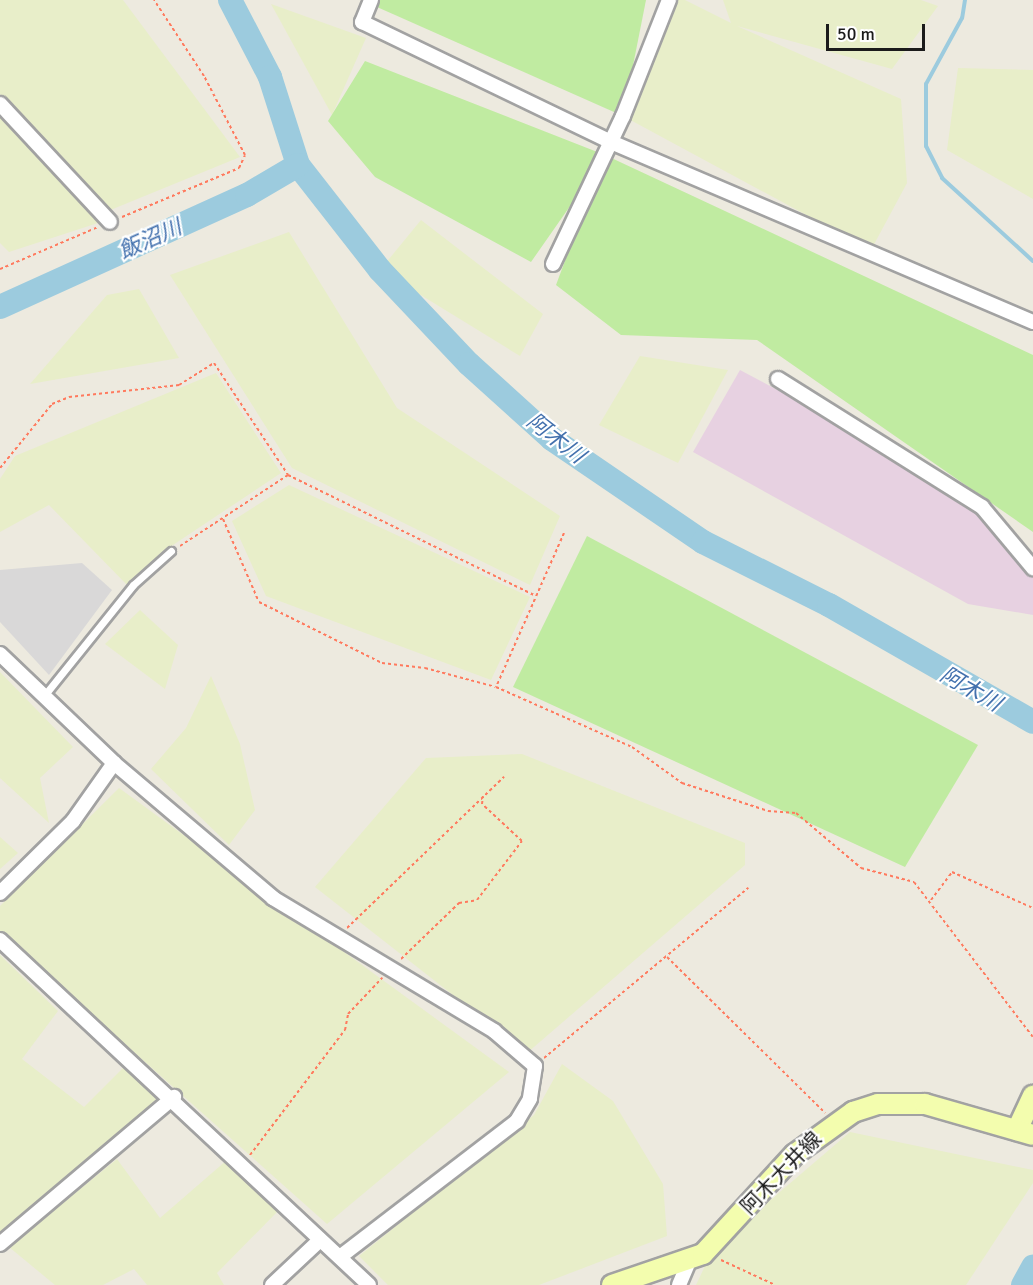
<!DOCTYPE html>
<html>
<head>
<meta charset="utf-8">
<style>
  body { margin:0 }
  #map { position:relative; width:1033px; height:1285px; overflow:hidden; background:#edeadf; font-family:Signika,"Noto Sans JP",sans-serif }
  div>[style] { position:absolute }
  .residential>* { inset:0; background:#d9d8d8 }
  .industrial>* { inset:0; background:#e7d1e1 }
  .farmland>* { inset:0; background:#e8eec9 }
  .grass>* { inset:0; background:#c0eba1 }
  .stream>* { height:4px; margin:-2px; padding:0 2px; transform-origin:2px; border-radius:2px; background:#9ccbde }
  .river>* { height:24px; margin:-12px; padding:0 12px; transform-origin:12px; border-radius:12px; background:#9ccbde }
  .path>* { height:2px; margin-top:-1px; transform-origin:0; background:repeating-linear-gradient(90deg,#ff7a5e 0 3px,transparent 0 6px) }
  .roads { filter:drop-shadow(2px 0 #a2a2a2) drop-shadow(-2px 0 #a2a2a2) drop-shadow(0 2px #a2a2a2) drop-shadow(0 -2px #a2a2a2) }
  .lane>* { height:7px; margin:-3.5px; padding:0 3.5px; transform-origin:3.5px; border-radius:3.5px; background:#fff }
  .street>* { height:14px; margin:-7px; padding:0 7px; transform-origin:7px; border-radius:7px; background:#fff }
  .secondary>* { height:20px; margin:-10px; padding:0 10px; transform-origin:10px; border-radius:10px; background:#f3fdae }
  span { translate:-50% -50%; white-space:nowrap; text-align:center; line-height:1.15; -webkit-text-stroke:4.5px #fff; paint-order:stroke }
  .street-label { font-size:21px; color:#1b1b1b }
  .water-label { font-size:22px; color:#4371ae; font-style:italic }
  .scale { position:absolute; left:826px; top:24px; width:99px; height:27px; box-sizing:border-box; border:3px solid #1b1b1b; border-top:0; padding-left:8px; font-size:18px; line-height:21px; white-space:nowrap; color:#1b1b1b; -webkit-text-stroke:4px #fff; paint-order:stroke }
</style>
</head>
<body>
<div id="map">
  <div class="residential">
    <div style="clip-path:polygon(82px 563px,112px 590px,49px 675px,0 622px,0 570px)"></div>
  </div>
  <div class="industrial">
    <div style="clip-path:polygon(740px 370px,896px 453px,982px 507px,1033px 568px,1033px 615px,968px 604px,693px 452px)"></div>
  </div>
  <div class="farmland">
    <div style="clip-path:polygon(0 0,123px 0,240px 157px,108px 211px,0 94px)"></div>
    <div style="clip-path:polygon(669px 0,685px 0,731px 23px,723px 0,921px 0,938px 6px,892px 69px,737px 26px,901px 99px,907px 183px,871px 250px,623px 116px)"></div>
    <div style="clip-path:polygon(271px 4px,366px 38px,332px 115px)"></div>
    <div style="clip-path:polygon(958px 68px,1033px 70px,1033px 199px,947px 150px)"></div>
    <div style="clip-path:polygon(0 116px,101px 222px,9px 252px,0 243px)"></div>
    <div style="clip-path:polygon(421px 220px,543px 314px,520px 356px,380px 270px)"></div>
    <div style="clip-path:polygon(289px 232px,397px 408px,560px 516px,530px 585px,292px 468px,170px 275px)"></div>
    <div style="clip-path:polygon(139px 289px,179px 358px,30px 384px,107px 295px)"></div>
    <div style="clip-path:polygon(640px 356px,728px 370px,678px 463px,599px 425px)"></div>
    <div style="clip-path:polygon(216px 373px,281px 473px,161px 553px,127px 585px,49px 505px,0 532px,0 479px,15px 456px)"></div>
    <div style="clip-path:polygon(289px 485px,530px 597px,491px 680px,266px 596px,232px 521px)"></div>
    <div style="clip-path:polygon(140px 610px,178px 645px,165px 689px,105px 644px)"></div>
    <div style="clip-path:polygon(0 672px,73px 747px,40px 778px,49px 823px,0 778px)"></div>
    <div style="clip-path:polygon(211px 676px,240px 744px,255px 810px,229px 845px,151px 769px,186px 728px)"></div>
    <div style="clip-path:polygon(522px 754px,745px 843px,745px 865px,527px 1053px,315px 887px,426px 758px)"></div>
    <div style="clip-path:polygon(119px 788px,509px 1072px,327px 1224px,0 933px,0 906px)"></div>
    <div style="clip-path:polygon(0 837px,18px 853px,0 869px)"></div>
    <div style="clip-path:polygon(0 955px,58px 1011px,22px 1059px,84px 1107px,125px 1066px,163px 1099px,0 1237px)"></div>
    <div style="clip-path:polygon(562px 1064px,613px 1101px,663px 1184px,667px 1236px,539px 1285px,388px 1285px,359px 1256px,534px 1115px)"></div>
    <div style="clip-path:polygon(850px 1132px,1033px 1170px,1033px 1183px,966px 1285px,696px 1285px,713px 1249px)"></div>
    <div style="clip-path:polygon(117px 1159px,160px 1218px,227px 1160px,279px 1210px,217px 1273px,224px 1285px,147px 1285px,134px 1269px,103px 1285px,55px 1285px,9px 1247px)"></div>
  </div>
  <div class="grass">
    <div style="clip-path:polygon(379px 0,646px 0,623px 116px,377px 7px)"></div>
    <div style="clip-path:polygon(365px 61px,605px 155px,1033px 355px,1033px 532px,757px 340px,621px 335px,556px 285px,603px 159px,531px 262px,375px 177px,328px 121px)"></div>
    <div style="clip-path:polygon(587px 536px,978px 745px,905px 867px,513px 687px)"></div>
  </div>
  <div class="stream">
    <div style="left:965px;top:0;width:18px;rotate:99deg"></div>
    <div style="left:962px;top:18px;width:75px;rotate:118.6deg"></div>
    <div style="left:926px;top:84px;width:62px;rotate:90deg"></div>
    <div style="left:926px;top:146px;width:36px;rotate:63deg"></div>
    <div style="left:942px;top:178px;width:123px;rotate:42.4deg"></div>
  </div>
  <div class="river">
    <div style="left:230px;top:0;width:87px;rotate:62.5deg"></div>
    <div style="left:270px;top:77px;width:92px;rotate:72.3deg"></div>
    <div style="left:298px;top:165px;width:133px;rotate:52deg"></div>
    <div style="left:380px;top:270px;width:129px;rotate:46.6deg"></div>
    <div style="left:469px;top:364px;width:112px;rotate:42.1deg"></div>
    <div style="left:552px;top:439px;width:183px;rotate:34.3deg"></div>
    <div style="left:703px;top:542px;width:141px;rotate:26.6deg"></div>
    <div style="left:829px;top:605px;width:235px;rotate:29.8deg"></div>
    <div style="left:0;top:307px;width:271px;rotate:-24.4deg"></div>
    <div style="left:247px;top:195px;width:59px;rotate:-30.5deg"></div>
    <div style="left:1023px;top:1285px;width:21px;rotate:-61deg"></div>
  </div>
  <div class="path">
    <div style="left:122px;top:217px;width:127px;rotate:-22.7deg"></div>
    <div style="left:239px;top:168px;width:14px;rotate:-65deg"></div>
    <div style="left:245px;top:155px;width:89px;rotate:-117.4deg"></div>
    <div style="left:204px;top:76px;width:91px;rotate:-123.3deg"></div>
    <div style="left:0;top:269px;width:107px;rotate:-23.2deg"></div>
    <div style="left:0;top:468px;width:82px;rotate:-50.9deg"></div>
    <div style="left:52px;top:404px;width:18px;rotate:-22deg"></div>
    <div style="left:69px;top:397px;width:111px;rotate:-6.2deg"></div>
    <div style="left:179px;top:385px;width:41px;rotate:-32.2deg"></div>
    <div style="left:214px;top:363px;width:134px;rotate:56.5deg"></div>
    <div style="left:288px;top:475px;width:276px;rotate:26deg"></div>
    <div style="left:223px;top:519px;width:90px;rotate:66.6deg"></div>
    <div style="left:259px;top:602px;width:137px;rotate:26.4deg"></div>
    <div style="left:382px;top:663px;width:43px;rotate:6.6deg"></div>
    <div style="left:425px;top:668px;width:73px;rotate:15deg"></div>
    <div style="left:564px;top:533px;width:168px;rotate:113.8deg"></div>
    <div style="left:496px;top:687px;width:149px;rotate:23.8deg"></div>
    <div style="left:632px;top:747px;width:62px;rotate:35.8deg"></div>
    <div style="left:682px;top:783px;width:90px;rotate:18deg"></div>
    <div style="left:768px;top:811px;width:28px;rotate:4deg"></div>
    <div style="left:796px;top:813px;width:85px;rotate:40.2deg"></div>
    <div style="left:861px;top:868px;width:55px;rotate:14.8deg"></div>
    <div style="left:914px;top:882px;width:195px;rotate:52.5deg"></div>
    <div style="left:180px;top:546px;width:129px;rotate:-33.3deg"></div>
    <div style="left:931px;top:900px;width:35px;rotate:-53deg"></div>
    <div style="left:952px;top:872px;width:89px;rotate:24deg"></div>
    <div style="left:347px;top:928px;width:218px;rotate:-43.9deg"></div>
    <div style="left:667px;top:957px;width:222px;rotate:44.6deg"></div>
    <div style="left:401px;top:959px;width:81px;rotate:-44deg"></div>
    <div style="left:459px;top:903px;width:18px;rotate:-9deg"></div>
    <div style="left:477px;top:900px;width:74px;rotate:-52.7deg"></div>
    <div style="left:522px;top:841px;width:54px;rotate:-137.2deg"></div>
    <div style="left:482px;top:804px;width:8px;rotate:-83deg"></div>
    <div style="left:544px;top:1058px;width:266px;rotate:-39.8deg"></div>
    <div style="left:250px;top:1155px;width:157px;rotate:-52.8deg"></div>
    <div style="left:345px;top:1030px;width:16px;rotate:-79deg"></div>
    <div style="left:348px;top:1014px;width:50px;rotate:-46.6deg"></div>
    <div style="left:721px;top:1260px;width:60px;rotate:24.8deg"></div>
  </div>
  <div class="roads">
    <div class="lane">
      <div style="left:43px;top:697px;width:144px;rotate:-51.2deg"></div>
      <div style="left:133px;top:585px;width:51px;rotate:-41.8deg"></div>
    </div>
    <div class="street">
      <div style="left:371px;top:0;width:24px;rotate:112deg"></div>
      <div style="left:362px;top:22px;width:276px;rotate:25.7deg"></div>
      <div style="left:611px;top:142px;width:459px;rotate:23.1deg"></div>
      <div style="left:0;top:104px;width:161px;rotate:47deg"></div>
      <div style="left:553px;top:264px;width:164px;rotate:-64.7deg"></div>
      <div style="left:623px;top:116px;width:125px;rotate:-68.4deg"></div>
      <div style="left:778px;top:379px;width:241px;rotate:32.1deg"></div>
      <div style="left:982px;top:507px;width:80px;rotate:50.1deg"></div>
      <div style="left:0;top:654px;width:158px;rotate:43.7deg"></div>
      <div style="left:114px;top:763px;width:209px;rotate:40.3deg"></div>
      <div style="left:273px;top:898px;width:258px;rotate:31deg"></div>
      <div style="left:494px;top:1031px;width:54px;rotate:40.5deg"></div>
      <div style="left:535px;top:1066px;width:33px;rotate:99deg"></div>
      <div style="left:530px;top:1099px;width:26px;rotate:121deg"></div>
      <div style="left:517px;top:1121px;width:223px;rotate:142.5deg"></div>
      <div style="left:0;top:893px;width:103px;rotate:-44.6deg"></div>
      <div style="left:73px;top:821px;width:71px;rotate:-54.7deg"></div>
      <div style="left:0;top:940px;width:505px;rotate:43.07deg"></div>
      <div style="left:0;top:1244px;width:228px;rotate:-40.2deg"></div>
      <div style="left:272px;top:1285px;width:66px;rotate:-43.2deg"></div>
      <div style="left:679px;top:1285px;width:26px;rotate:-67deg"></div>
    </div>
    <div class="secondary">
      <div style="left:1017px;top:1130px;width:38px;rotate:-65deg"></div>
      <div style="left:612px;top:1285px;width:96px;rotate:-18.8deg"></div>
      <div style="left:703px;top:1254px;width:136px;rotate:-47.4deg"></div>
      <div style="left:795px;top:1154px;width:72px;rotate:-35.9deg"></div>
      <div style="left:853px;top:1112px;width:26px;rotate:-18deg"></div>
      <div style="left:878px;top:1104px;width:47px"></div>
      <div style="left:925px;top:1104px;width:112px;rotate:16deg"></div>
    </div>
  </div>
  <div class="street-label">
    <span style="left:781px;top:1173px;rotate:-46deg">阿木大井線</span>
  </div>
  <div class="water-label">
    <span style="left:150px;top:239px;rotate:-24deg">飯沼川</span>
    <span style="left:556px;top:438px;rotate:38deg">阿木川</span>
    <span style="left:971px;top:689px;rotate:30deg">阿木川</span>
  </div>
  <div class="scale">50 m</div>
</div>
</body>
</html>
